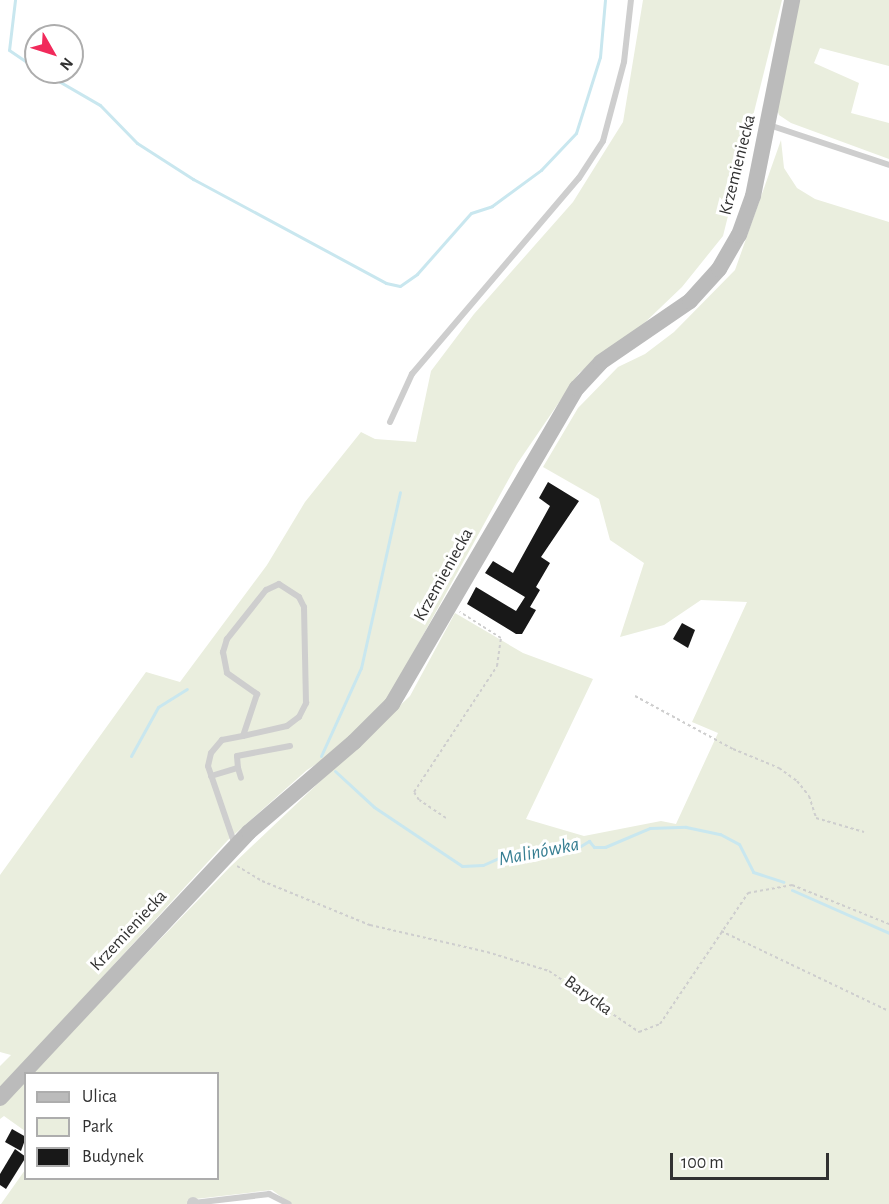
<!DOCTYPE html>
<html>
<head>
<meta charset="utf-8">
<style>
  body { margin:0 }
  #map { position:relative; width:889px; height:1204px; overflow:hidden; background:#fff; font-family:"Alegreya Sans",sans-serif }
  div>[style] { position:absolute }
  .green>* { inset:0; background:#eaeede }
  .stream>* { height:3px; margin:-1.5px; padding:0 1.5px; transform-origin:1.5px; border-radius:1.5px; background:#c9e7ef }
  .building>* { inset:0; background:#181818 }
  .path>* { height:2px; margin-top:-1px; transform-origin:0; background:repeating-linear-gradient(90deg,#cecece 0 3px,transparent 0 6px) }
  .lane>* { height:6px; margin:-3px; padding:0 3px; transform-origin:3px; border-radius:3px; background:#cecece }
  .street>* { height:12px; margin:-6px; padding:0 6px; transform-origin:6px; border-radius:6px; background:#cecece }
  .secondary>* { height:16px; margin:-8px; padding:0 8px; transform-origin:8px; border-radius:8px; background:#bbb }
  span { translate:-50% -50%; white-space:nowrap; text-align:center; line-height:1.15; -webkit-text-stroke:6px #fff; paint-order:stroke }
  .street-label { font-size:18px; color:#313131 }
  .water-label { font-size:20px; color:#367e92; font-style:italic }
  .legend { position:absolute; left:24px; top:1072px; width:195px; height:108px; box-sizing:border-box; background:#fff; border:2px solid #adadad; margin:0; padding:8px 10px; list-style:none; font-size:18px; color:#313131 }
  .legend li { display:flex; align-items:center; gap:12px; height:30px }
  .legend b { width:30px; border:2px solid #adadad }
  .north { position:absolute; left:24px; top:24px; width:60px; height:60px; box-sizing:border-box; background:#fff; border:2px solid #adadad; border-radius:50%; rotate:129deg; font-size:16px; font-weight:700; line-height:24px; text-align:center; color:#313131 }
  .north::after { content:''; display:block; margin:auto; width:21px; height:27px; background:#f12a5b; clip-path:polygon(50% 0,100% 100%,50% 72%,0 100%) }
  .scale { position:absolute; left:670px; top:1153px; width:159px; height:27px; box-sizing:border-box; border:3px solid #313131; border-top:0; padding-left:8px; font-size:18px; line-height:21px; white-space:nowrap; color:#313131; -webkit-text-stroke:4px #fff; paint-order:stroke }
</style>
</head>
<body>
<div id="map">
  <div class="green">
    <div style="clip-path:polygon(643px 0,782px 0,723px 236px,682px 287px,637px 330px,579px 373px,517px 464px,389px 697px,337px 751px,307px 770px,228px 840px,0 1089px,0 1066px,11px 1055px,0 1052px,0 875px,146px 672px,180px 682px,267px 565px,305px 502px,361px 432px,375px 439px,416px 442px,431px 371px,474px 314px,573px 202px,623px 122px)"></div>
    <div style="clip-path:polygon(799px 0,889px 0,889px 66px,820px 48px,814px 63px,859px 83px,851px 113px,889px 123px,889px 159px,791px 123px,779px 115px,777px 109px)"></div>
    <div style="clip-path:polygon(781px 140px,784px 168px,797px 188px,815px 199px,889px 222px,889px 1204px,291px 1204px,272px 1190px,187px 1200px,191px 1204px,1px 1204px,25px 1170px,26px 1178px,218px 1178px,218px 1074px,31px 1073px,230px 867px,410px 696px,455px 613px,523px 653px,593px 679px,526px 819px,584px 836px,661px 821px,676px 824px,718px 733px,692px 722px,747px 602px,701px 600px,664px 625px,620px 637px,644px 563px,610px 540px,599px 499px,543px 467px,578px 408px,618px 367px,645px 354px,674px 332px,735px 270px)"></div>
    <div style="clip-path:polygon(25px 1079px,25px 1131px,4px 1116px,0 1119px,0 1106px)"></div>
  </div>
  <div class="stream">
    <div style="left:15px;top:0;width:50px;rotate:96.8deg"></div>
    <div style="left:9px;top:50px;width:32px;rotate:34deg"></div>
    <div style="left:43px;top:72px;width:66px;rotate:30.1deg"></div>
    <div style="left:100px;top:105px;width:53px;rotate:45.8deg"></div>
    <div style="left:137px;top:143px;width:67px;rotate:32.7deg"></div>
    <div style="left:193px;top:179px;width:219px;rotate:28.3deg"></div>
    <div style="left:386px;top:283px;width:14px;rotate:12deg"></div>
    <div style="left:400px;top:286px;width:21px;rotate:-35deg"></div>
    <div style="left:417px;top:274px;width:81px;rotate:-48.5deg"></div>
    <div style="left:471px;top:213px;width:22px;rotate:-18deg"></div>
    <div style="left:492px;top:206px;width:61px;rotate:-36.3deg"></div>
    <div style="left:541px;top:170px;width:51px;rotate:-46.6deg"></div>
    <div style="left:576px;top:133px;width:80px;rotate:-72.5deg"></div>
    <div style="left:600px;top:57px;width:57px;rotate:-85deg"></div>
    <div style="left:131px;top:756px;width:56px;rotate:-61.1deg"></div>
    <div style="left:158px;top:707px;width:34px;rotate:-32deg"></div>
    <div style="left:321px;top:756px;width:97px;rotate:-65.6deg"></div>
    <div style="left:361px;top:668px;width:180px;rotate:-77.5deg"></div>
    <div style="left:335px;top:771px;width:53px;rotate:42.7deg"></div>
    <div style="left:374px;top:807px;width:106px;rotate:33.8deg"></div>
    <div style="left:462px;top:866px;width:21px;rotate:-3deg"></div>
    <div style="left:483px;top:865px;width:20px;rotate:-24deg"></div>
    <div style="left:501px;top:857px;width:38px;rotate:-2deg"></div>
    <div style="left:539px;top:856px;width:19px;rotate:-32deg"></div>
    <div style="left:555px;top:846px;width:24px;rotate:2deg"></div>
    <div style="left:579px;top:847px;width:12px;rotate:-31deg"></div>
    <div style="left:589px;top:841px;width:8px;rotate:50deg"></div>
    <div style="left:594px;top:847px;width:11px"></div>
    <div style="left:605px;top:847px;width:49px;rotate:-22.9deg"></div>
    <div style="left:650px;top:828px;width:36px;rotate:-2deg"></div>
    <div style="left:686px;top:827px;width:35px;rotate:12deg"></div>
    <div style="left:720px;top:834px;width:21px;rotate:28deg"></div>
    <div style="left:739px;top:844px;width:31px;rotate:63deg"></div>
    <div style="left:753px;top:872px;width:32px;rotate:18deg"></div>
    <div style="left:792px;top:890px;width:106px;rotate:23.9deg"></div>
  </div>
  <div class="building">
    <div style="clip-path:polygon(548px 482px,579px 501px,541px 557px,550px 563px,536px 587px,540px 590px,530px 607px,536px 610px,522px 634px,516px 634px,467px 604px,476px 587px,516px 611px,525px 597px,485px 573px,493px 561px,513px 573px,550px 506px,539px 498px)"></div>
    <div style="clip-path:polygon(682px 623px,695px 630px,688px 648px,673px 639px)"></div>
    <div style="clip-path:polygon(12px 1129px,26px 1137px,21px 1151px,5px 1142px)"></div>
    <div style="clip-path:polygon(15px 1149px,26px 1157px,6px 1189px,0 1185px,0 1174px)"></div>
  </div>
  <div class="path">
    <div style="left:635px;top:696px;width:111px;rotate:28.4deg"></div>
    <div style="left:733px;top:749px;width:50px;rotate:22.4deg"></div>
    <div style="left:779px;top:768px;width:22px;rotate:36deg"></div>
    <div style="left:797px;top:781px;width:19px;rotate:51deg"></div>
    <div style="left:809px;top:796px;width:23px;rotate:72deg"></div>
    <div style="left:816px;top:818px;width:50px;rotate:16.3deg"></div>
    <div style="left:446px;top:818px;width:32px;rotate:-146deg"></div>
    <div style="left:419px;top:800px;width:9px;rotate:-122deg"></div>
    <div style="left:414px;top:792px;width:151px;rotate:-56.6deg"></div>
    <div style="left:497px;top:666px;width:28px;rotate:-82deg"></div>
    <div style="left:501px;top:638px;width:49px;rotate:-147.6deg"></div>
    <div style="left:237px;top:866px;width:29px;rotate:31deg"></div>
    <div style="left:262px;top:881px;width:117px;rotate:22.2deg"></div>
    <div style="left:370px;top:925px;width:120px;rotate:13deg"></div>
    <div style="left:487px;top:952px;width:65px;rotate:17deg"></div>
    <div style="left:549px;top:971px;width:109px;rotate:34.1deg"></div>
    <div style="left:639px;top:1032px;width:22px;rotate:-21deg"></div>
    <div style="left:660px;top:1024px;width:158px;rotate:-56.1deg"></div>
    <div style="left:748px;top:893px;width:45px;rotate:-10.3deg"></div>
    <div style="left:792px;top:885px;width:105px;rotate:21.9deg"></div>
    <div style="left:721px;top:931px;width:186px;rotate:25.5deg"></div>
  </div>
  <div class="lane">
    <div style="left:769px;top:125px;width:126px;rotate:18.4deg"></div>
    <div style="left:390px;top:422px;width:53px;rotate:-65.4deg"></div>
    <div style="left:412px;top:374px;width:257px;rotate:-49.6deg"></div>
    <div style="left:579px;top:178px;width:44px;rotate:-57deg"></div>
    <div style="left:603px;top:141px;width:82px;rotate:-75.1deg"></div>
    <div style="left:624px;top:62px;width:62px;rotate:-83.6deg"></div>
    <div style="left:238px;top:768px;width:10px;rotate:73deg"></div>
    <div style="left:211px;top:776px;width:28px;rotate:-17deg"></div>
    <div style="left:238px;top:768px;width:12px;rotate:-95deg"></div>
    <div style="left:237px;top:756px;width:54px;rotate:-10.7deg"></div>
    <div style="left:235px;top:845px;width:83px;rotate:-108.9deg"></div>
    <div style="left:208px;top:766px;width:13px;rotate:-77deg"></div>
    <div style="left:211px;top:753px;width:17px;rotate:-50deg"></div>
    <div style="left:222px;top:740px;width:21px;rotate:-11deg"></div>
    <div style="left:243px;top:736px;width:45px;rotate:-12.8deg"></div>
    <div style="left:287px;top:726px;width:15px;rotate:-37deg"></div>
    <div style="left:299px;top:717px;width:16px;rotate:-63deg"></div>
    <div style="left:306px;top:703px;width:96px;rotate:-91.2deg"></div>
    <div style="left:304px;top:607px;width:11px;rotate:-117deg"></div>
    <div style="left:299px;top:597px;width:24px;rotate:-147deg"></div>
    <div style="left:279px;top:584px;width:14px;rotate:155deg"></div>
    <div style="left:266px;top:590px;width:63px;rotate:128.5deg"></div>
    <div style="left:227px;top:639px;width:14px;rotate:107deg"></div>
    <div style="left:223px;top:652px;width:21px;rotate:79deg"></div>
    <div style="left:227px;top:673px;width:37px;rotate:35deg"></div>
    <div style="left:257px;top:694px;width:44px;rotate:108.4deg"></div>
    <div style="left:194px;top:1203px;width:76px;rotate:-6.8deg"></div>
    <div style="left:269px;top:1194px;width:22px;rotate:27deg"></div>
  </div>
  <div class="street">
    <div style="left:193px;top:1203px;width:1px;rotate:45deg"></div>
  </div>
  <div class="secondary">
    <div style="left:0;top:1098px;width:364px;rotate:-46.9deg"></div>
    <div style="left:249px;top:832px;width:138px;rotate:-40.6deg"></div>
    <div style="left:354px;top:742px;width:54px;rotate:-45deg"></div>
    <div style="left:392px;top:704px;width:366px;rotate:-59.7deg"></div>
    <div style="left:577px;top:388px;width:35px;rotate:-47deg"></div>
    <div style="left:601px;top:362px;width:108px;rotate:-34.4deg"></div>
    <div style="left:690px;top:301px;width:43px;rotate:-47.8deg"></div>
    <div style="left:719px;top:269px;width:39px;rotate:-60deg"></div>
    <div style="left:739px;top:235px;width:41px;rotate:-70.3deg"></div>
    <div style="left:753px;top:196px;width:200px;rotate:-78.7deg"></div>
  </div>
  <div class="street-label">
    <span style="left:738px;top:165px;rotate:-76deg">Krzemieniecka</span>
    <span style="left:444px;top:575px;rotate:-61deg">Krzemieniecka</span>
    <span style="left:129px;top:931px;rotate:-47deg">Krzemieniecka</span>
    <span style="left:588px;top:996px;rotate:36deg">Barycka</span>
  </div>
  <div class="water-label">
    <span style="left:539px;top:852px;rotate:-11deg">Malinówka</span>
  </div>
  <ul class="legend">
  <li><b style="height:8px;background:#bbb"></b>Ulica</li>
  <li><b style="height:16px;background:#eaeede"></b>Park</li>
  <li><b style="height:16px;background:#181818"></b>Budynek</li>
  </ul>
  <div class="north">N</div>
  <div class="scale">100 m</div>
</div>
</body>
</html>
